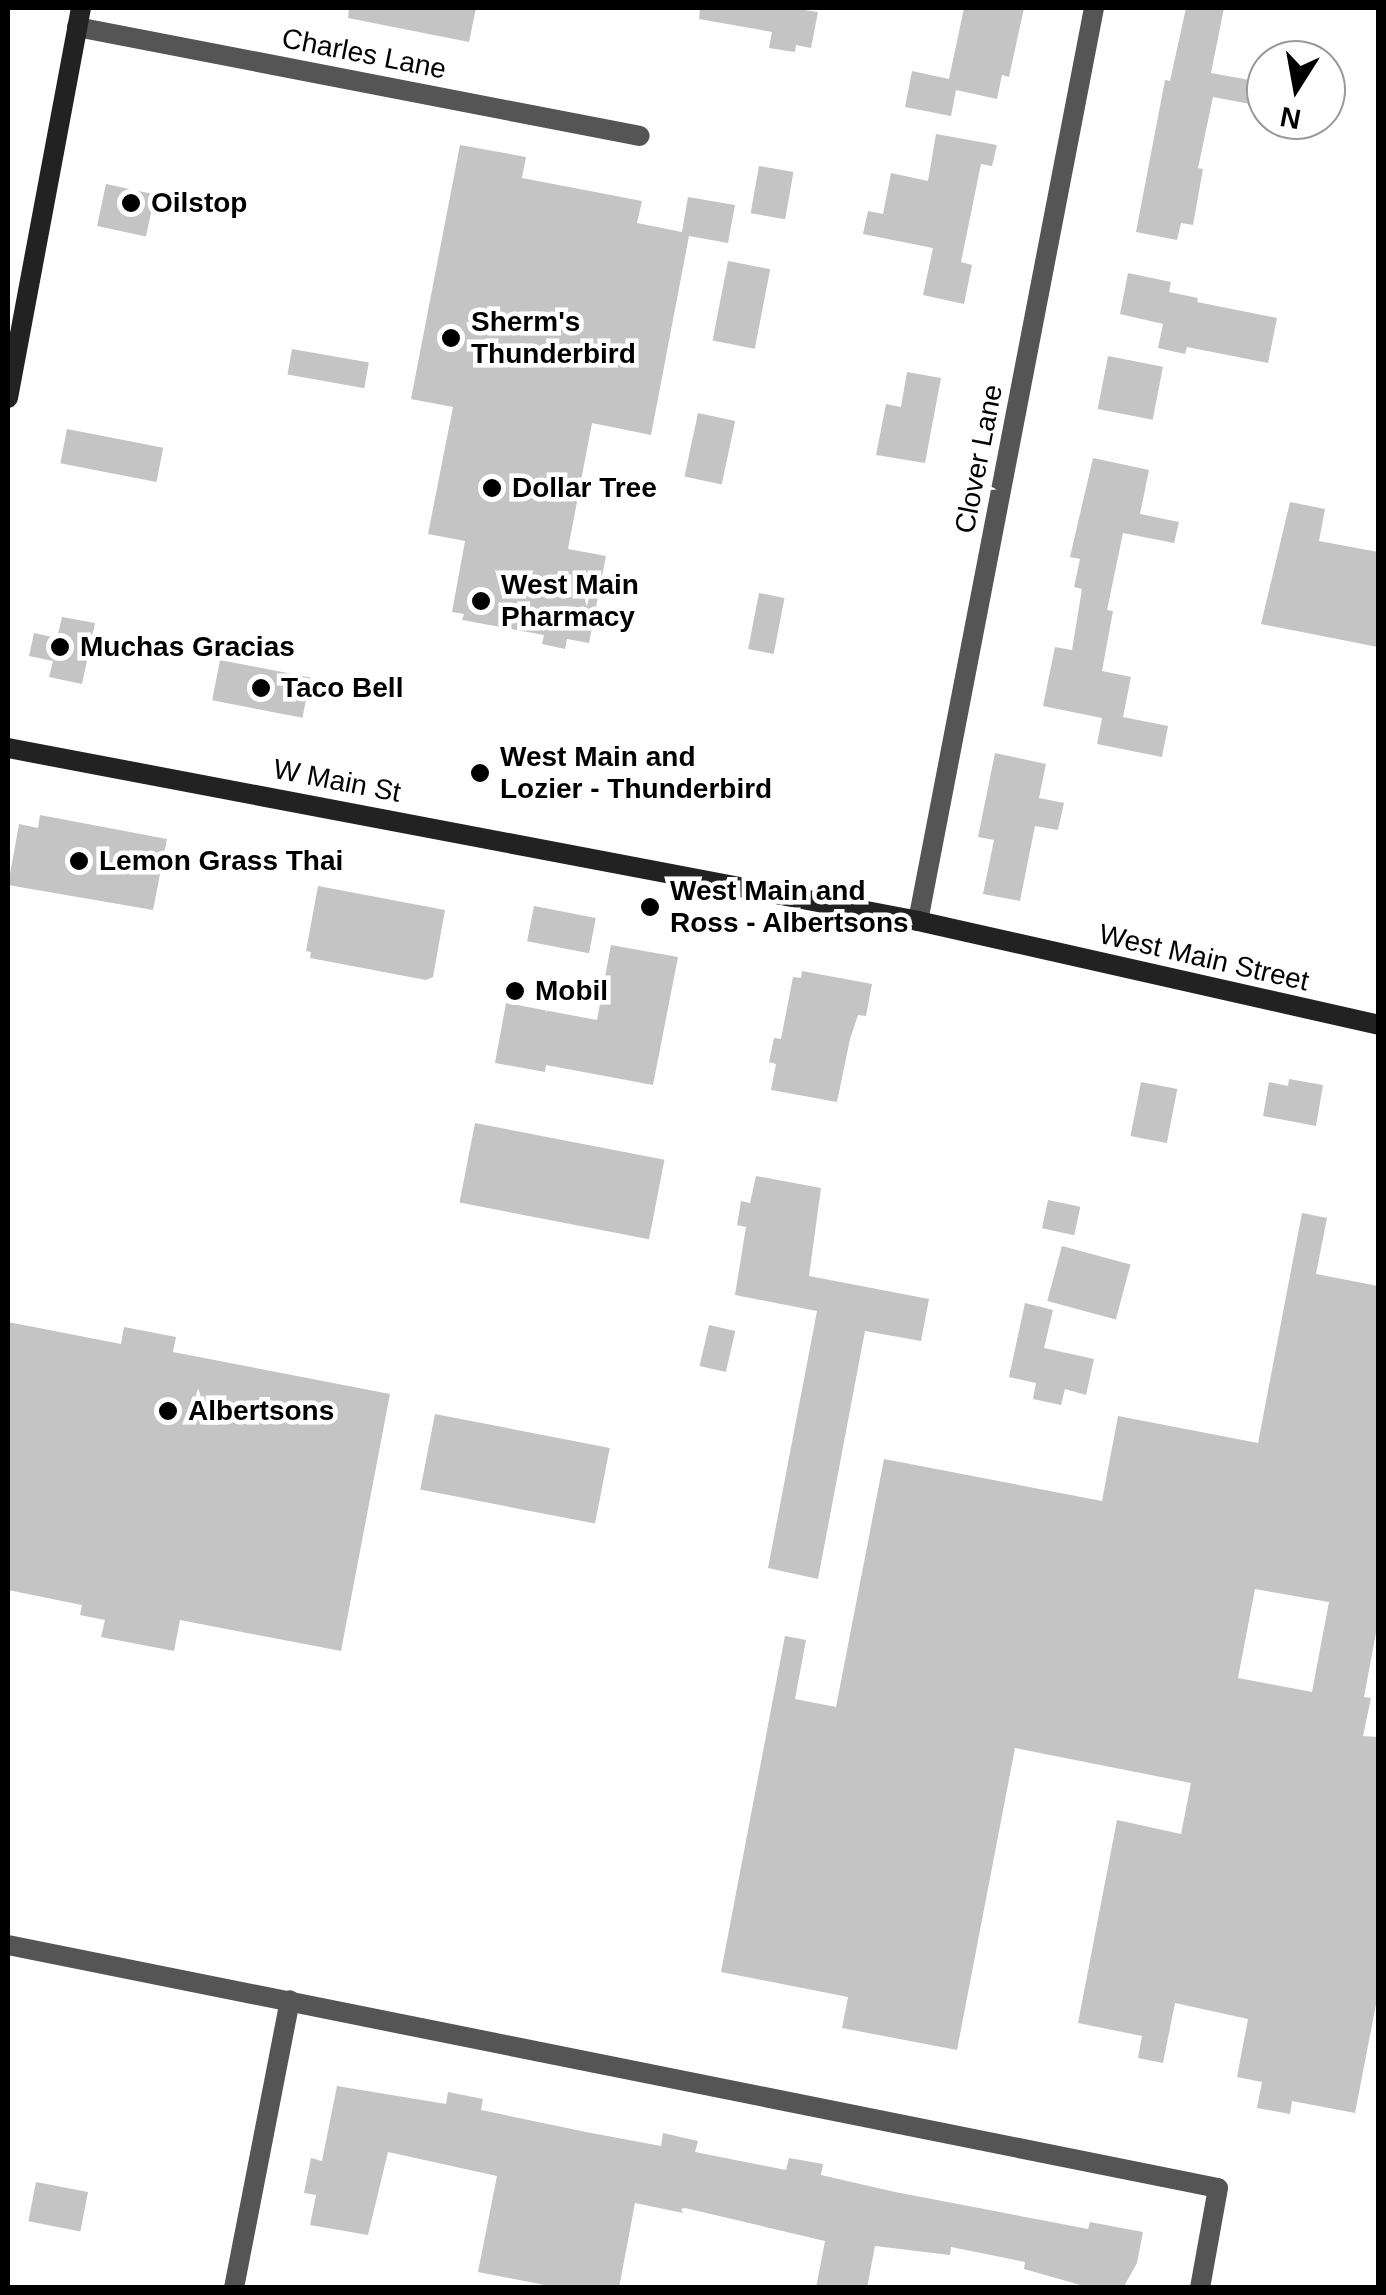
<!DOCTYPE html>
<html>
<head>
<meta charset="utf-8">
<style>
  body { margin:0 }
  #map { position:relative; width:1386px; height:2295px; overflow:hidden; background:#fff; font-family:Helvetica,sans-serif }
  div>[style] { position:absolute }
  .building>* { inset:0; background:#c4c4c4; transform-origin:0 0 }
  .minor>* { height:20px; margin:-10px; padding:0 10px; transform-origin:10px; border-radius:10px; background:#555 }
  .secondary>* { height:20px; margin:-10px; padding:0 10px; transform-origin:10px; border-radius:10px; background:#222 }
  .dots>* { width:28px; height:28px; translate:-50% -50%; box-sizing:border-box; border:5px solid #fff; border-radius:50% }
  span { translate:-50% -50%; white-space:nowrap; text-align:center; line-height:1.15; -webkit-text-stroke:9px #fff; paint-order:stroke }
  .street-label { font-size:28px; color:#000 }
  .poi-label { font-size:28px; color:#000; font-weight:700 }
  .left { translate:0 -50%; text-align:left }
  .frame { position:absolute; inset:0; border:10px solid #000; pointer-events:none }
  .north { position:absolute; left:1246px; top:40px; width:100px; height:100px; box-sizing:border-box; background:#fff; border:2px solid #999; border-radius:50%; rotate:191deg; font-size:28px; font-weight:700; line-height:40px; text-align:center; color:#000 }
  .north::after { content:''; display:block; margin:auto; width:35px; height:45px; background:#000; clip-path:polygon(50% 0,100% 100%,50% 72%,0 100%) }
</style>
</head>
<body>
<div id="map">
  <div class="building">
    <div style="clip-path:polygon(349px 8px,476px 8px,469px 42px,348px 18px)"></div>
    <div style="clip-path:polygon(700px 8px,791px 8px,818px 12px,811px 48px,796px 45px,795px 52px,769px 48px,772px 32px,699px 19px)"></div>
    <div style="clip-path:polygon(964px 8px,1024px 8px,1009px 77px,1002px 75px,997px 99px,956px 90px,951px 116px,905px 107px,912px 71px,949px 79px)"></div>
    <div style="clip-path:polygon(1186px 8px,1224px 8px,1211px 73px,1266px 83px,1266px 107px,1213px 97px,1198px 168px,1203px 169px,1193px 225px,1181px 223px,1177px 240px,1136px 232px,1165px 80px,1170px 81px)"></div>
    <div style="clip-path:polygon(936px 134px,997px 145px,992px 166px,981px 164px,961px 262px,972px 265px,964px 304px,923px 295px,933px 248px,863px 234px,868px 211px,883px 214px,891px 173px,928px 181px)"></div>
    <div style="clip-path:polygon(460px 145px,526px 157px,522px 178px,642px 201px,637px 223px,682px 232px,688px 197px,735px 205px,728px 243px,689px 236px,651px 435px,592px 423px,568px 549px,606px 556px,589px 643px,567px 639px,565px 649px,542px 644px,544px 635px,462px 620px,464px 614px,452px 612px,465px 541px,428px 534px,453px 407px,411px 399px)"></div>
    <div style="left:759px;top:166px;width:35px;height:48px;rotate:10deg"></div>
    <div style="left:106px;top:184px;width:50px;height:43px;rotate:12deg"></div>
    <div style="left:728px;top:261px;width:43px;height:81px;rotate:11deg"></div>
    <div style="clip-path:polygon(1128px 273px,1171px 282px,1169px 292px,1198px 298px,1197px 302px,1277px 318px,1268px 363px,1187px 347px,1185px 354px,1158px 348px,1163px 324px,1120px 314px)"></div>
    <div style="left:292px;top:349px;width:78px;height:26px;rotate:10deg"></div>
    <div style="left:1108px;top:356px;width:56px;height:54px;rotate:11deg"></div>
    <div style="clip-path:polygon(907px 372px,941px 378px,925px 463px,876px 455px,886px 404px,901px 407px)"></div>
    <div style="left:698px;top:413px;width:38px;height:65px;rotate:12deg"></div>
    <div style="left:67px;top:429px;width:98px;height:35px;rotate:11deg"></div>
    <div style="clip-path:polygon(1093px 458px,1149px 470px,1140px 514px,1179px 522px,1174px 543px,1123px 533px,1107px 610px,1113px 611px,1102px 671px,1131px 677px,1123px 717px,1168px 726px,1162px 757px,1097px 744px,1102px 718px,1043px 706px,1055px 647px,1072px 650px,1082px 589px,1074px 587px,1080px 559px,1070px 557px)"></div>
    <div style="clip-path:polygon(1290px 502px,1325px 509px,1319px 541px,1378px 552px,1378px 647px,1261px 624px)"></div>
    <div style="left:759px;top:593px;width:26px;height:57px;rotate:11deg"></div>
    <div style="clip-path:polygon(62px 617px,95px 623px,82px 684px,49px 677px,53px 661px,29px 656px,34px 633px,57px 638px)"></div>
    <div style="left:220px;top:660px;width:92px;height:41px;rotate:11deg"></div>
    <div style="clip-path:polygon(995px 753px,1046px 764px,1039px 798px,1064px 803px,1058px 830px,1035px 826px,1020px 901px,983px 894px,994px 840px,978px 837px)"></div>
    <div style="clip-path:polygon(40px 815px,167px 839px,153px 910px,8px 885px,19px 824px,38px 828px)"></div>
    <div style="clip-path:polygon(318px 886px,445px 910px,433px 977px,426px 980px,310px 958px,311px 952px,306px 951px)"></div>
    <div style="left:534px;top:906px;width:63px;height:36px;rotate:11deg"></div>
    <div style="clip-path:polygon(611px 945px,678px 957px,653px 1085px,546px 1065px,545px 1072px,495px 1063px,506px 1003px,597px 1020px)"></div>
    <div style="clip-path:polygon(802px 971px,872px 984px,866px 1016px,858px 1015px,850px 1039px,837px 1102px,771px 1090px,776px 1064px,769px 1062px,774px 1038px,781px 1039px,793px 977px,801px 978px)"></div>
    <div style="clip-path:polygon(1289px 1079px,1323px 1085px,1316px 1126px,1263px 1116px,1269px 1082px,1288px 1086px)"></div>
    <div style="left:1141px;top:1082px;width:37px;height:55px;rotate:11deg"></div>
    <div style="left:475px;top:1123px;width:193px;height:81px;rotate:11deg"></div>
    <div style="clip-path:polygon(756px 1176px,821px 1188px,809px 1276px,929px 1299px,921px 1341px,865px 1331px,818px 1579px,768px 1568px,817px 1311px,735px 1295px,746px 1227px,737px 1225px,741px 1201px,750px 1203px)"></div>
    <div style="left:1048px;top:1200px;width:33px;height:29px;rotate:12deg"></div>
    <div style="clip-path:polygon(evenodd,1302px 1213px,1327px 1218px,1316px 1274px,1378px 1286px,1378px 1622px,1364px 1697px,1371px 1698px,1363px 1736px,1378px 1737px,1378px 1994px,1355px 2113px,1292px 2101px,1290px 2114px,1257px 2108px,1262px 2082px,1237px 2077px,1248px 2019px,1175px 2003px,1163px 2063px,1138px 2058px,1142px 2036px,1078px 2023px,1117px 1820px,1181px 1834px,1191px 1783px,1015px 1748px,957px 2050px,842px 2028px,848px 1997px,721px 1972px,785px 1636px,806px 1640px,795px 1699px,836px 1707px,884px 1459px,1102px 1501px,1118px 1416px,1258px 1443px,1302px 1213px,1255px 1589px,1329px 1602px,1312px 1692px,1238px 1678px,1255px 1589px)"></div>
    <div style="left:1062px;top:1246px;width:71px;height:57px;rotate:15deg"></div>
    <div style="clip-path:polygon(1025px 1303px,1053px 1310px,1044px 1348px,1094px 1359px,1086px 1395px,1065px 1389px,1061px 1405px,1033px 1399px,1036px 1383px,1009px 1377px)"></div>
    <div style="clip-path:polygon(8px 1322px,121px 1344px,124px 1327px,176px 1337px,173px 1352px,390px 1394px,341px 1651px,180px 1620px,174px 1651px,101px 1637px,105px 1620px,80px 1615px,82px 1605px,8px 1590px)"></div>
    <div style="left:709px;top:1325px;width:27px;height:42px;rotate:13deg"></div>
    <div style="left:435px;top:1414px;width:178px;height:77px;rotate:11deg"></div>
    <div style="clip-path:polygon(337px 2086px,446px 2104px,448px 2092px,483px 2099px,481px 2110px,586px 2132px,661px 2146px,663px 2133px,698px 2141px,695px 2152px,786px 2170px,789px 2158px,823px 2164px,821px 2175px,895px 2192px,1088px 2229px,1090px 2222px,1143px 2232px,1137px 2263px,1123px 2288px,1091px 2288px,1024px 2269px,1025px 2262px,951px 2247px,950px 2255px,875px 2246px,867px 2288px,816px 2288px,825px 2241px,685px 2208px,681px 2209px,683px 2213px,635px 2203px,619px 2288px,560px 2288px,478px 2272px,497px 2176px,388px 2152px,368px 2235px,310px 2225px,316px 2195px,304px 2193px,311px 2158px,322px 2161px)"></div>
    <div style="left:36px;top:2182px;width:53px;height:40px;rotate:11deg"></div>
  </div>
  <div class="minor">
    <div style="left:77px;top:27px;width:573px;rotate:10.96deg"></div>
    <div style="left:918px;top:921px;width:930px;rotate:-79.09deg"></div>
    <div style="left:8px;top:1945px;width:1234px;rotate:11.36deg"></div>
    <div style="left:1218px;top:2188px;width:102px;rotate:100.2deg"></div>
    <div style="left:234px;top:2288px;width:293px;rotate:-79deg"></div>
  </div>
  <div class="secondary">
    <div style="left:8px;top:398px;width:397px;rotate:-79.4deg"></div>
    <div style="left:8px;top:748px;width:926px;rotate:10.76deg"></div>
    <div style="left:918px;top:921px;width:472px;rotate:12.7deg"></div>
  </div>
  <div class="dots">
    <div style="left:131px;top:203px;background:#000"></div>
    <div style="left:451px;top:338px;background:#000"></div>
    <div style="left:492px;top:488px;background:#000"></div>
    <div style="left:481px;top:601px;background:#000"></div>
    <div style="left:60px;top:647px;background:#000"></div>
    <div style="left:261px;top:688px;background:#000"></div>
    <div style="left:480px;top:773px;background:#000"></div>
    <div style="left:79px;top:861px;background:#000"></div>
    <div style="left:650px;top:907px;background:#000"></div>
    <div style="left:515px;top:991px;background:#000"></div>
    <div style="left:168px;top:1411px;background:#000"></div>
  </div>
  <div class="street-label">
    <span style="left:364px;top:54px;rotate:11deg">Charles Lane</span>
    <span style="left:979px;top:459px;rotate:-79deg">Clover Lane</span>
    <span style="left:337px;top:781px;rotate:11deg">W Main St</span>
    <span style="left:1204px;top:958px;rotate:13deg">West Main Street</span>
  </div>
  <div class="poi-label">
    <span class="left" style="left:151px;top:203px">Oilstop</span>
    <span class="left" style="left:471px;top:338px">Sherm's<br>Thunderbird</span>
    <span class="left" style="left:512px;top:488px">Dollar Tree</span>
    <span class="left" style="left:501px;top:601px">West Main<br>Pharmacy</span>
    <span class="left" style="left:80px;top:647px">Muchas Gracias</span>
    <span class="left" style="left:281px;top:688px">Taco Bell</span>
    <span class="left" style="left:500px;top:773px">West Main and<br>Lozier - Thunderbird</span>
    <span class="left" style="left:99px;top:861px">Lemon Grass Thai</span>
    <span class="left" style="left:670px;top:907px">West Main and<br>Ross - Albertsons</span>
    <span class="left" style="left:535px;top:991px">Mobil</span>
    <span class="left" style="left:188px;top:1411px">Albertsons</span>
  </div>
  <div class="frame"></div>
  <div class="north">N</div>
</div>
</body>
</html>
